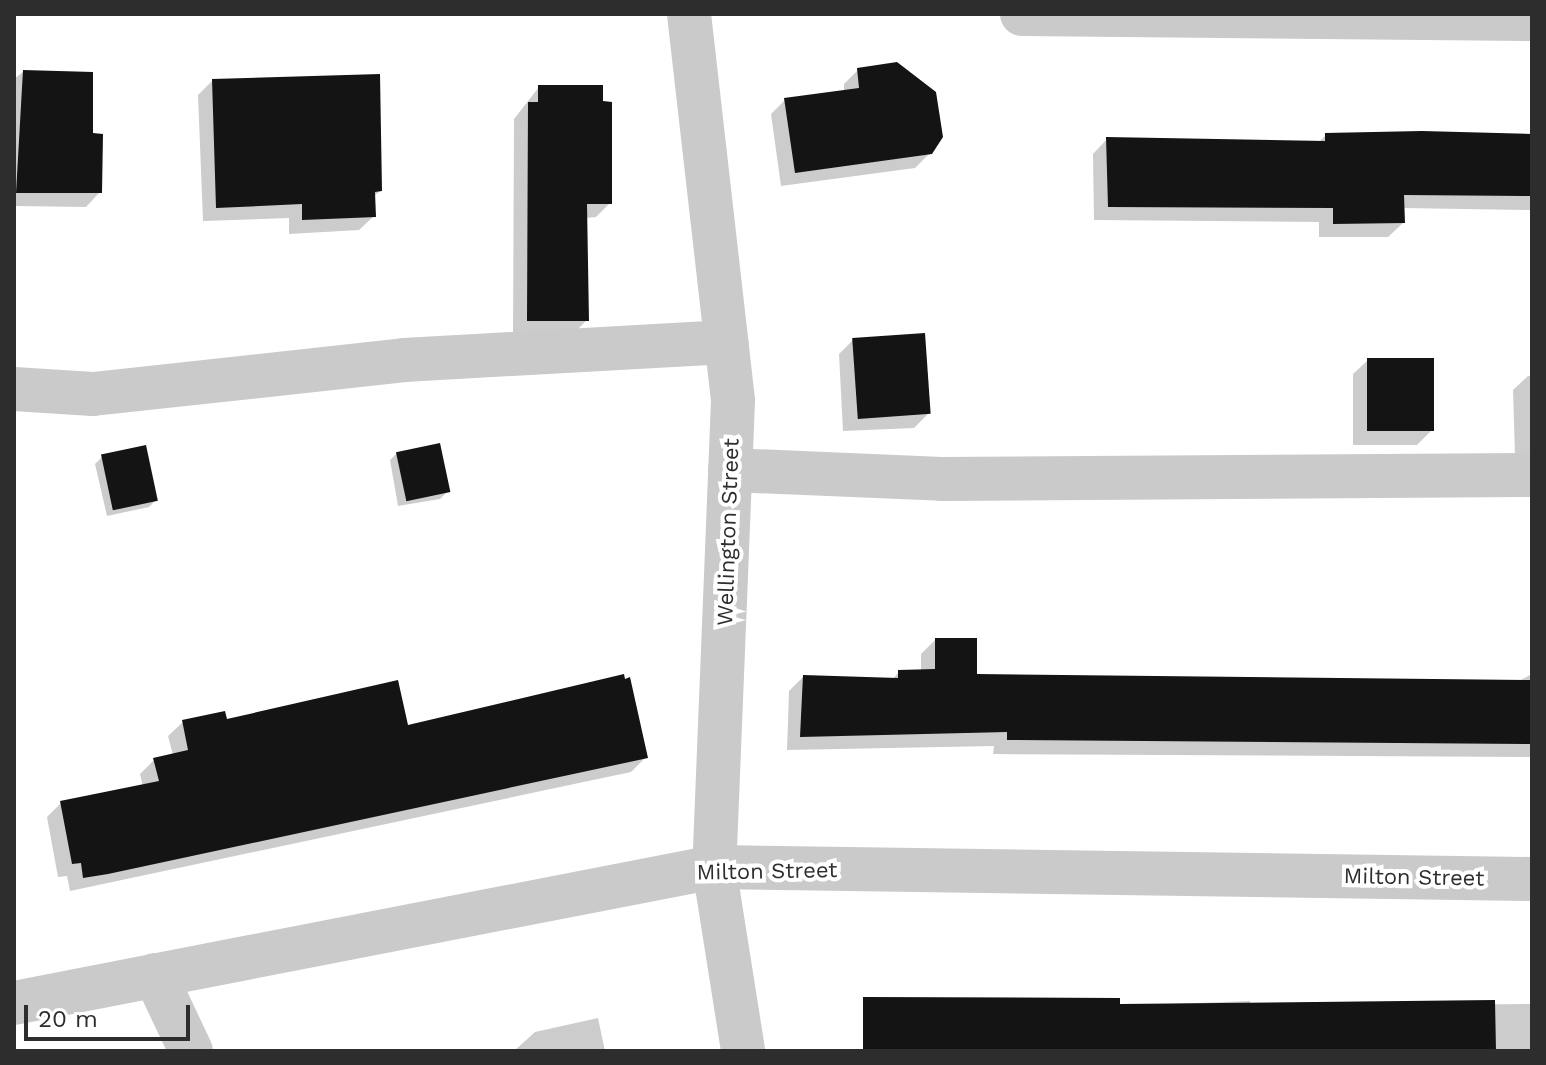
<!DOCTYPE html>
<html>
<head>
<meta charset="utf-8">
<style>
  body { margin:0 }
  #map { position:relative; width:1546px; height:1065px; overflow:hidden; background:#fff; font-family:"Work Sans",sans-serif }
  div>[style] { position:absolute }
  .shadow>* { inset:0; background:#0003 }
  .building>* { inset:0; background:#141414; transform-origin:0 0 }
  .minor>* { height:44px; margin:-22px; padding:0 22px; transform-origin:22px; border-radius:22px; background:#cacaca }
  span { translate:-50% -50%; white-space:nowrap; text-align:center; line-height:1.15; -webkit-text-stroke:8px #fff; paint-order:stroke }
  .street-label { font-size:22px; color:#2d2d2d }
  .frame { position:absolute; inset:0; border:16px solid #2d2d2d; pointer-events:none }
  .scale { position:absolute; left:24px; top:1005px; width:166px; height:36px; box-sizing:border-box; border:4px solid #2d2d2d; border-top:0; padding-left:10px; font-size:24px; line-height:28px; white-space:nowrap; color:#2d2d2d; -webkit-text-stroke:6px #fff; paint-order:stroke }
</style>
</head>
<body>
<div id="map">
  <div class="shadow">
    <div style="clip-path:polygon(858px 70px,930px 153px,915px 168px,781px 186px,771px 114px,785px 100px,844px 92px,844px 84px)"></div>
    <div style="clip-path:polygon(23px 72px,91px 135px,100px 192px,86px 207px,14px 206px,14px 79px)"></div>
    <div style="clip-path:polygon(212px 81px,380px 191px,373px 197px,374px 216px,359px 230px,289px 234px,289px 218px,203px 221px,198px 95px)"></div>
    <div style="clip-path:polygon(539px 87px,610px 203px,596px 217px,586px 218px,587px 320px,573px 334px,513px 335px,514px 119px)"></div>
    <div style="clip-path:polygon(1326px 135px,1532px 135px,1532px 210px,1402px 208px,1403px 223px,1388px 237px,1319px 237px,1319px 222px,1094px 220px,1093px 154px,1107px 139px,1318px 143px)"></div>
    <div style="clip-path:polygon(853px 340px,929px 413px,914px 428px,843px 431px,839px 354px)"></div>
    <div style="clip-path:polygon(1368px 360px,1431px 431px,1417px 445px,1353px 445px,1353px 374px)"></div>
    <div style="clip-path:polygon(1528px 376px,1532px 376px,1532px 456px,1515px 456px,1513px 390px)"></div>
    <div style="clip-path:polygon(397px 453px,447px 492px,440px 499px,398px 506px,390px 460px)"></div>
    <div style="clip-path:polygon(102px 457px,156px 500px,149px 507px,107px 516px,95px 464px)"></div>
    <div style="clip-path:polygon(935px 640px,975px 676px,1517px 682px,1532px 674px,1532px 757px,993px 754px,994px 746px,787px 750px,789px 691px,803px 677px,892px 680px,899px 672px,921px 672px,921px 654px)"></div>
    <div style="clip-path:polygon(183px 722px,406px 727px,645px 758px,631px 772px,70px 891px,67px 876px,58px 877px,47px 817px,61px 803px,143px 787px,140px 774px,154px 760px,173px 755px,168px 736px)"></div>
    <div style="clip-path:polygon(1250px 1001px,1250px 1007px,1532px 1004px,1532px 1051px,973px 1051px,1118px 1006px)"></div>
    <div style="clip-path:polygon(598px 1018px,605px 1051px,514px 1051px,535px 1032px)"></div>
  </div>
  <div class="building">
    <div style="clip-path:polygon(897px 62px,936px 92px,943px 137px,932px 154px,795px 173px,784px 98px,859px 88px,857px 68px)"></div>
    <div style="clip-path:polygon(23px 70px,93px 72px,93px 133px,103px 134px,102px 193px,16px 193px)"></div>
    <div style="clip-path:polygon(380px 74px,382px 191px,375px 192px,376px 217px,302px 220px,302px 204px,216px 208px,212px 79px)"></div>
    <div style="clip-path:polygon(538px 85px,603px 85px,603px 101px,612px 102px,612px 204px,587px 204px,589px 321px,527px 321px,528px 102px,538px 102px)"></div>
    <div style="clip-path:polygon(1422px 131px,1532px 134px,1532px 196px,1404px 195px,1405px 223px,1333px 224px,1333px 208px,1108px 207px,1106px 137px,1325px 141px,1325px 133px)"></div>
    <div style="left:925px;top:333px;width:81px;height:73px;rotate:86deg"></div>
    <div style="left:1367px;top:358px;width:67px;height:73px"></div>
    <div style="left:440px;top:443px;width:50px;height:45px;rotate:78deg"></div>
    <div style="left:146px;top:445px;width:57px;height:46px;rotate:78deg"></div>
    <div style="clip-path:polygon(935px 638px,977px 638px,977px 674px,1532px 680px,1532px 744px,1007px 740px,1007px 732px,800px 737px,803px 675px,898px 678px,898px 670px,935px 669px)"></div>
    <div style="clip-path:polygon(624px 674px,625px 679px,630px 677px,648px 758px,108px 874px,83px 878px,81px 863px,72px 864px,60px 801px,159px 781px,153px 758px,188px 750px,182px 720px,225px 711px,227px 719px,398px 680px,408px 725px)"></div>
    <div style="clip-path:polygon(863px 997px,1120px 998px,1120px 1004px,1495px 1000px,1496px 1051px,863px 1051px)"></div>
  </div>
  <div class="minor">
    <div style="left:689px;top:14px;width:389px;rotate:83.5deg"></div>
    <div style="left:733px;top:401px;width:466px;rotate:92.3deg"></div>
    <div style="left:714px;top:867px;width:186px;rotate:81deg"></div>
    <div style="left:1022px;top:14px;width:510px;rotate:0.56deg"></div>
    <div style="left:14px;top:389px;width:79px;rotate:3.6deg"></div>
    <div style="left:93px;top:394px;width:313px;rotate:-6.2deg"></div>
    <div style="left:404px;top:360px;width:323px;rotate:-3.2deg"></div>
    <div style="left:730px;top:470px;width:212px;rotate:2.4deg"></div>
    <div style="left:942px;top:479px;width:590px;rotate:-0.39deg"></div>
    <div style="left:155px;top:975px;width:84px;rotate:64.7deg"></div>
    <div style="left:14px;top:1003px;width:713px;rotate:-10.99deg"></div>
    <div style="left:714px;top:867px;width:818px;rotate:0.84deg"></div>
  </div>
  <div class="street-label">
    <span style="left:728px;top:532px;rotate:-88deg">Wellington Street</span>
    <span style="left:767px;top:871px;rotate:-1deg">Milton Street</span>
    <span style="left:1414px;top:877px;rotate:1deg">Milton Street</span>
  </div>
  <div class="frame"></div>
  <div class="scale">20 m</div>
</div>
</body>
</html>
